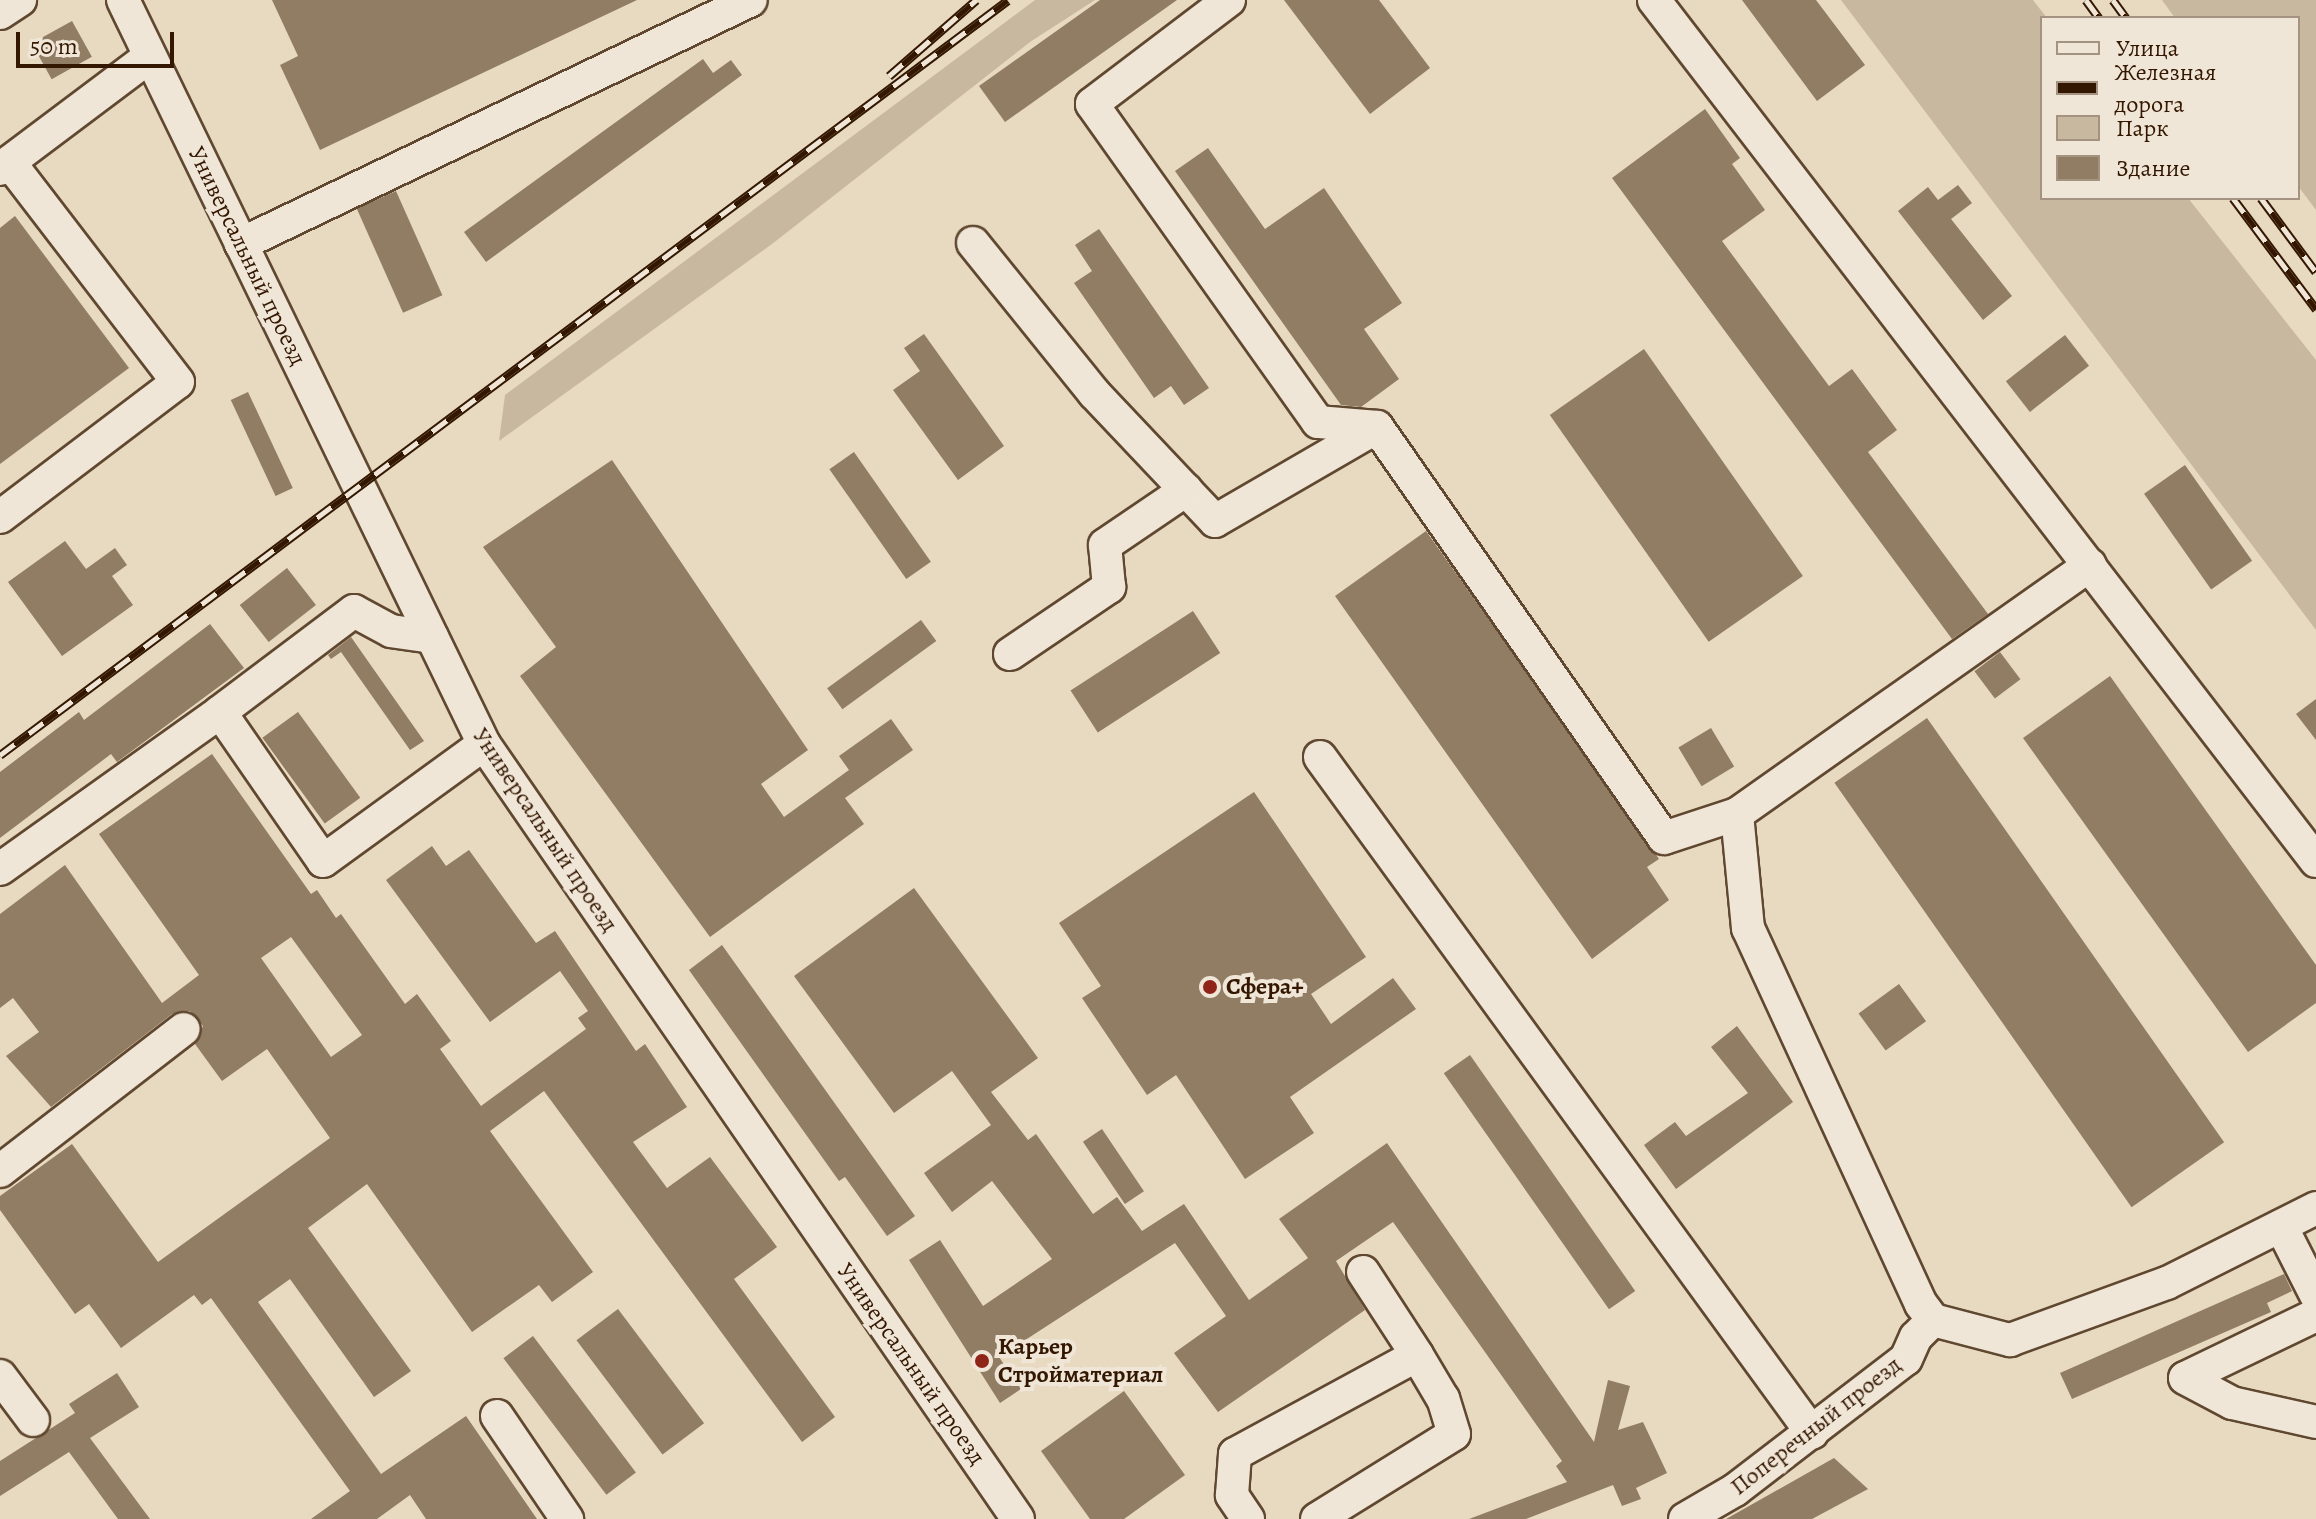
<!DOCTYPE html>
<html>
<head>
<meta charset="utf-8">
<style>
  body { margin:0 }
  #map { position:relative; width:2316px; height:1519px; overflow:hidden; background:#e8d9c1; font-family:Alegreya,serif }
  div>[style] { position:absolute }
  .green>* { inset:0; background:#c9b8a0 }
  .building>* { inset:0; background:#917c64; transform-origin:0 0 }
  .roads { filter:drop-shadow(2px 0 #604830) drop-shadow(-2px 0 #604830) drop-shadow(0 2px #604830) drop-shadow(0 -2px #604830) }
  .minor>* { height:32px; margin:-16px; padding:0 16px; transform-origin:16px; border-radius:16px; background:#f0e6d7 }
  .rail>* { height:9px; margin-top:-4.5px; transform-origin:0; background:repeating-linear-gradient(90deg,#f0e6d7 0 18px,#331700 0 36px); box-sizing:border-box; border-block:2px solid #331700 }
  .dots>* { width:22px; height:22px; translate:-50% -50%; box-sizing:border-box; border:4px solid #f0e6d7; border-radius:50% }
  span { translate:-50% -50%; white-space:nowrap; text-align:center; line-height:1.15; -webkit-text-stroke:8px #f0e6d7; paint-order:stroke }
  .street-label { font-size:24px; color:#331700 }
  .poi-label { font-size:24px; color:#331700; font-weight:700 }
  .left { translate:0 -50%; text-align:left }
  .legend { position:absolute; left:2040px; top:16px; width:260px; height:184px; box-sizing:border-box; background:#f0e6d7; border:2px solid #a49381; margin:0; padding:10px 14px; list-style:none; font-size:24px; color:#331700 }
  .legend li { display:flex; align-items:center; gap:16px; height:40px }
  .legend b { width:40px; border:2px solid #a49381 }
  .scale { position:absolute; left:16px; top:32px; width:158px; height:36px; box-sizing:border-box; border:4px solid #331700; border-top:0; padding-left:10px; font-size:24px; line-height:28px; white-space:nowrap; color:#331700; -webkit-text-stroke:6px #f0e6d7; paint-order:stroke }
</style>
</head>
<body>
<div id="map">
  <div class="green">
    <div style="clip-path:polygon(1035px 0,1095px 0,1030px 42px,772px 244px,499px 441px,505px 395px)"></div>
    <div style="clip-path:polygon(1841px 0,2033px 0,2047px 18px,2042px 18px,2042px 198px,2188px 198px,2316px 360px,2316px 630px)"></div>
    <div style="clip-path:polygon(2162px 0,2316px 0,2316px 210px,2298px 186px,2298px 18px,2175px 18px)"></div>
  </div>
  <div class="building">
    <div style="clip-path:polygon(272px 0,637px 0,320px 150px,280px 65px,298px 56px)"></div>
    <div style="clip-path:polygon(1100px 0,1177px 0,1005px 122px,979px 86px)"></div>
    <div style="clip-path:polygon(1284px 0,1379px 0,1430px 68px,1370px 114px)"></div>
    <div style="clip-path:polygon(1742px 0,1816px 0,1865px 65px,1817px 101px)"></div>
    <div style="left:72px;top:21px;width:41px;height:46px;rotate:61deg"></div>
    <div style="clip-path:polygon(703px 59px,713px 73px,731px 60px,742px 75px,486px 262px,464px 232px)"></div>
    <div style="clip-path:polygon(1705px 109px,1740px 158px,1732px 164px,1765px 210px,1722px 241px,1829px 386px,1852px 369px,1897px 430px,1868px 452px,1988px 614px,1952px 639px,1612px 178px)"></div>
    <div style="clip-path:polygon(1208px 148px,1265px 229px,1324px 188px,1402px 303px,1364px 329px,1399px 379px,1361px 407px,1341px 405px,1175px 171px)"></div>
    <div style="clip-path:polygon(1958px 185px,1972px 203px,1951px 219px,2012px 296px,1983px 320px,1898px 211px,1928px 187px,1938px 200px)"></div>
    <div style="left:396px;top:191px;width:114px;height:43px;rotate:66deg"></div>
    <div style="clip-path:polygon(15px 216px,129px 368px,0 464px,0 228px)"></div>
    <div style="clip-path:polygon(1099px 229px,1209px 388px,1184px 405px,1171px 386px,1154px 398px,1074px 283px,1092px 271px,1075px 245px)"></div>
    <div style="clip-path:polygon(924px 334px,1004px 446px,958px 480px,893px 390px,920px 371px,904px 348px)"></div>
    <div style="left:2065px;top:335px;width:39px;height:75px;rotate:52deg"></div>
    <div style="left:1644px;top:349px;width:277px;height:115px;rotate:55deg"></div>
    <div style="left:248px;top:392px;width:106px;height:19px;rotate:65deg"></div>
    <div style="left:854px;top:452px;width:134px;height:30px;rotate:55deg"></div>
    <div style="clip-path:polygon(612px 460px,808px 750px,761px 784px,784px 817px,849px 770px,839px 756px,891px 719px,913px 750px,845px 798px,864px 824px,710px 937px,520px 676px,556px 647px,483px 547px)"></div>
    <div style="left:2185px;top:465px;width:117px;height:50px;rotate:55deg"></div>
    <div style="clip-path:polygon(1426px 531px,1659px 859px,1647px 867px,1669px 900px,1592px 959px,1335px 596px)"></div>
    <div style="clip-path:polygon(65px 541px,86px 569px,115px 548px,127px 565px,112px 576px,133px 605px,62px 656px,8px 582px)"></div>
    <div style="left:287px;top:568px;width:47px;height:60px;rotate:52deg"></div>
    <div style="left:1193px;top:611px;width:50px;height:146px;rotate:57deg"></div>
    <div style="left:921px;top:620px;width:26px;height:116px;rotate:54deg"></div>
    <div style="clip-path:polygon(210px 624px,244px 668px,117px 762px,111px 754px,0 838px,0 772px,79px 712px,84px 720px)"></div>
    <div style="clip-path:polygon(351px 637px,424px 741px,410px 750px,341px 652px,331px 659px,328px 655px)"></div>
    <div style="left:2000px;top:652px;width:34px;height:32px;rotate:53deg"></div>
    <div style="clip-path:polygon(2110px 676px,2316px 965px,2316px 1003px,2248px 1052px,2023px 738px)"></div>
    <div style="clip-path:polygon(2316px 699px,2316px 740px,2296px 714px)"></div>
    <div style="left:298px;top:712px;width:106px;height:44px;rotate:54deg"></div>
    <div style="left:1927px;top:718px;width:518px;height:113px;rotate:55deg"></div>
    <div style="left:1711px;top:728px;width:45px;height:38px;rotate:59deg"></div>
    <div style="clip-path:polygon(evenodd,212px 754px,311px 894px,317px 890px,336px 918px,341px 914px,405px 1004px,417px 994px,451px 1041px,440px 1049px,481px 1106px,586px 1029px,578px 1018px,588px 1011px,560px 971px,490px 1022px,386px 880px,432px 846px,446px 866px,469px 850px,536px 943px,555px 931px,636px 1051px,645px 1044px,687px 1107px,633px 1142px,667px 1188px,710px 1157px,777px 1247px,734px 1279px,835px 1417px,802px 1442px,544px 1091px,490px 1131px,593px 1272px,552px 1302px,539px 1285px,472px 1332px,367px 1184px,308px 1228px,411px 1371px,374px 1397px,290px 1279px,258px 1302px,381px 1474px,466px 1416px,537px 1519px,426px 1519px,410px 1495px,377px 1519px,311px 1519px,350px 1491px,211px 1298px,202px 1305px,194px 1295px,121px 1348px,89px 1304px,75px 1314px,0 1210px,0 1196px,72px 1144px,158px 1262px,330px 1138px,267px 1049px,222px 1081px,195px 1044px,203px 1026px,190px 1011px,172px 1014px,51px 1107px,6px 1056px,39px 1032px,13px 998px,0 1008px,0 914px,65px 865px,162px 1003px,199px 975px,99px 834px,212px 754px,291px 937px,362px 1035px,331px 1057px,261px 958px,291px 937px)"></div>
    <div style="clip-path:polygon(1254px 792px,1366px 957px,1311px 994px,1331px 1024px,1393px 978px,1416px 1009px,1290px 1097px,1314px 1133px,1245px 1179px,1176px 1075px,1147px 1095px,1082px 998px,1101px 986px,1059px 923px)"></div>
    <div style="clip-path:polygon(914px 888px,1038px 1058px,991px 1092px,1028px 1140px,1036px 1134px,1093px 1214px,1117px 1197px,1142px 1231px,1184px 1204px,1249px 1300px,1308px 1258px,1279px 1219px,1387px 1143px,1594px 1442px,1608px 1380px,1630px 1386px,1618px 1430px,1643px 1422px,1667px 1473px,1636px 1488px,1641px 1499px,1622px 1506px,1613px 1485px,1526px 1519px,1469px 1519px,1567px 1482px,1556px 1466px,1562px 1461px,1393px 1222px,1336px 1261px,1365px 1310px,1218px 1412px,1174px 1353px,1226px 1316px,1175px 1243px,999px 1357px,1021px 1389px,1000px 1403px,909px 1260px,940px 1240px,983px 1306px,1052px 1259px,992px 1181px,952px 1212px,924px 1173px,991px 1125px,952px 1071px,894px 1113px,794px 976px)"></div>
    <div style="clip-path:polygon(722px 945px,915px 1216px,887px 1236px,845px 1177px,839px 1181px,689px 970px)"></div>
    <div style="left:1899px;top:984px;width:46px;height:50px;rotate:54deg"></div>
    <div style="clip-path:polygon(1737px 1026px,1793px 1102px,1676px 1189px,1644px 1145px,1675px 1122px,1686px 1136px,1748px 1093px,1711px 1047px)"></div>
    <div style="left:1470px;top:1055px;width:288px;height:32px;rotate:55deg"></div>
    <div style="left:1102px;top:1129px;width:75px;height:23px;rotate:56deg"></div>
    <div style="clip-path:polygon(2284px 1274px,2292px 1291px,2267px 1303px,2271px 1312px,2072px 1399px,2060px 1373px)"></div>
    <div style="left:618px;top:1309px;width:143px;height:52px;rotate:53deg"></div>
    <div style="left:533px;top:1336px;width:171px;height:37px;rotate:53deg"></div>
    <div style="clip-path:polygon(117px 1373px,139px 1407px,90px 1438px,150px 1519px,118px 1519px,69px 1452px,0 1496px,0 1461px,75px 1413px,69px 1404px)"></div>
    <div style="clip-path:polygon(1124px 1391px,1185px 1475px,1124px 1519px,1090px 1519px,1041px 1451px)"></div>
    <div style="clip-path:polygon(1834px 1458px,1868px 1489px,1812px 1519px,1726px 1519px)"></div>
  </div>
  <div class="roads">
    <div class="minor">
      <div style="left:123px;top:0;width:827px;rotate:64.12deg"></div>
      <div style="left:484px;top:744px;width:941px;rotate:55.43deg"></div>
      <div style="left:1229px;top:0;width:172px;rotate:142.8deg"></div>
      <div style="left:1092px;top:104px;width:390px;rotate:54.6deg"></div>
      <div style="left:1318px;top:422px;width:59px;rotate:4.8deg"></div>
      <div style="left:1377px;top:427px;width:501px;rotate:55.07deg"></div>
      <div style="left:1664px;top:838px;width:77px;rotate:-18.2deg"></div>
      <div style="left:1737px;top:814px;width:432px;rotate:-35.2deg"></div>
      <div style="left:1654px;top:0;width:1086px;rotate:52.44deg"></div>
      <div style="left:0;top:13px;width:24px;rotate:-33deg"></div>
      <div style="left:0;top:169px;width:186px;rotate:-36.9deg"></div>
      <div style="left:973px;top:243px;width:193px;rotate:51.1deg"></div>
      <div style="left:1094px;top:393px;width:176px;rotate:46.6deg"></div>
      <div style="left:1215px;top:521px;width:187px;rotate:-30.1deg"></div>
      <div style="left:241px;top:244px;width:565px;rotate:-25.57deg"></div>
      <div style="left:0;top:517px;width:223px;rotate:-37.2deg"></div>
      <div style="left:178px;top:382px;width:277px;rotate:-127.5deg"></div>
      <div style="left:432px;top:637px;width:41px;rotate:-171.7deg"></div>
      <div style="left:391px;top:631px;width:42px;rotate:-151.6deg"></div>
      <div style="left:354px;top:611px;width:168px;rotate:143deg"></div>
      <div style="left:220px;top:712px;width:181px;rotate:55.3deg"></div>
      <div style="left:323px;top:861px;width:199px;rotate:-36deg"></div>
      <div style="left:1010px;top:654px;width:120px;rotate:-34.1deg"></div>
      <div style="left:1109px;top:587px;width:42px;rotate:-95.4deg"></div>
      <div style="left:1105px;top:545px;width:98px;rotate:-34.2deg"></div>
      <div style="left:1320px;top:757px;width:836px;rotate:53.95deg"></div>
      <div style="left:1737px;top:814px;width:115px;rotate:84.5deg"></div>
      <div style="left:1748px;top:928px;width:414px;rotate:65.3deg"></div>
      <div style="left:1921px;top:1304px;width:20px;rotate:53deg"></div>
      <div style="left:1933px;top:1320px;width:80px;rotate:14.6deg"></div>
      <div style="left:2010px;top:1340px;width:167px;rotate:-20deg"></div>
      <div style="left:2167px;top:1283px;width:167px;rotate:-26.7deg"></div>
      <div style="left:0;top:869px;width:270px;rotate:-35.5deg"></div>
      <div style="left:0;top:1171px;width:232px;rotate:-37.7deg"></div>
      <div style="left:2281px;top:1226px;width:77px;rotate:63.1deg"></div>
      <div style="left:2316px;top:1315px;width:145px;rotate:154.3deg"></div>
      <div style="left:2185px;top:1378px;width:53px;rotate:28deg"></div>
      <div style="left:2232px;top:1403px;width:86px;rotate:12.7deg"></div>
      <div style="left:0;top:1376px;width:55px;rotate:53.1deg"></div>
      <div style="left:497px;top:1416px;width:125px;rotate:55.8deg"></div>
      <div style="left:1248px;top:1519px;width:29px;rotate:-124deg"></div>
      <div style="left:1232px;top:1495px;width:41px;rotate:-85.8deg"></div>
      <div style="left:1235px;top:1454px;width:207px;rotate:-28.5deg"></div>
      <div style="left:1417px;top:1355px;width:99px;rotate:-123deg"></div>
      <div style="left:1317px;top:1519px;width:161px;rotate:-31.8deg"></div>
      <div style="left:1454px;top:1434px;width:37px;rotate:-107deg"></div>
      <div style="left:1443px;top:1399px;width:51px;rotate:-120.6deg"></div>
      <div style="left:1685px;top:1519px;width:58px;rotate:-30.1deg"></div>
      <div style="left:1735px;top:1490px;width:215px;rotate:-37.5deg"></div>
      <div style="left:1906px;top:1359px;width:24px;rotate:-66deg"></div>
      <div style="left:1916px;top:1337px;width:24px;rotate:-45deg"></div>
    </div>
  </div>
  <div class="rail">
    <div style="left:2086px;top:0;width:22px;rotate:54deg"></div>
    <div style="left:2113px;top:0;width:22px;rotate:54deg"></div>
    <div style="left:889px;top:76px;width:116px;rotate:-41.1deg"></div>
    <div style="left:2233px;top:198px;width:139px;rotate:53.2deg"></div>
    <div style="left:2261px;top:198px;width:92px;rotate:53.4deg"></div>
    <div style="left:0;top:755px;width:1259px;rotate:-36.83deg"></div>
  </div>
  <div class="dots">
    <div style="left:1210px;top:987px;background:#8f2418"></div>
    <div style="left:982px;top:1361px;background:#8f2418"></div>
  </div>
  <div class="street-label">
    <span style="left:247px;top:256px;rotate:64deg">Универсальный проезд</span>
    <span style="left:545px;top:830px;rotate:56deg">Универсальный проезд</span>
    <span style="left:911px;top:1364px;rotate:55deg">Универсальный проезд</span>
    <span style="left:1816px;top:1426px;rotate:-38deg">Поперечный проезд</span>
  </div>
  <div class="poi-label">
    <span class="left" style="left:1226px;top:987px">Сфера+</span>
    <span class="left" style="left:998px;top:1361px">Карьер<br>Стройматериал</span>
  </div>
  <ul class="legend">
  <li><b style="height:10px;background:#f0e6d7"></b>Улица</li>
  <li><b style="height:10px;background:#331700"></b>Железная дорога</li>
  <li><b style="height:22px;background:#c9b8a0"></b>Парк</li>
  <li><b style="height:22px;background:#917c64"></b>Здание</li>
  </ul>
  <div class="scale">50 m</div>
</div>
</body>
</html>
